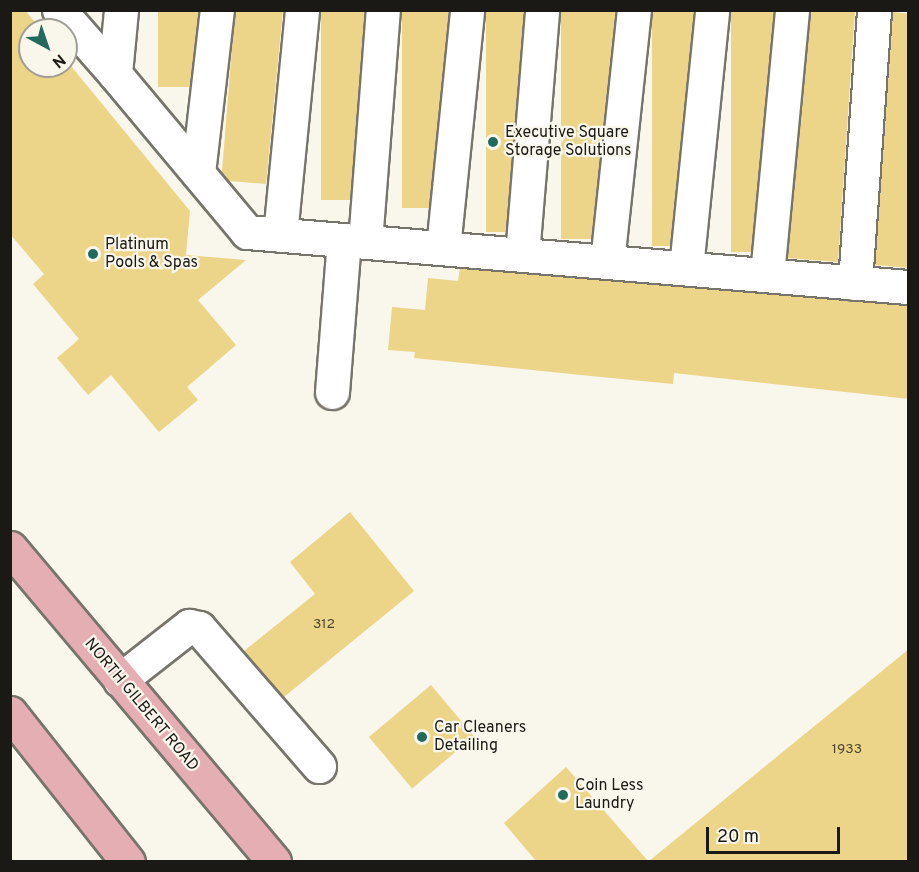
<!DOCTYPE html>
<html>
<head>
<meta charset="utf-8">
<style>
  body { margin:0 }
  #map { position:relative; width:919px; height:872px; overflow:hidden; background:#f9f6eb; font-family:Overpass,sans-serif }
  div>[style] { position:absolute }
  .building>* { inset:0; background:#ecd489; transform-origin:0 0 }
  .roads { filter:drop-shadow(2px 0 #77746b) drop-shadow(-2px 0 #77746b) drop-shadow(0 2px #77746b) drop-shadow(0 -2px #77746b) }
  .minor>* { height:33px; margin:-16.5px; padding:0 16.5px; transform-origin:16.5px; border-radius:16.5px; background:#fff }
  .major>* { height:33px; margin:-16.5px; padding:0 16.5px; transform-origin:16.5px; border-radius:16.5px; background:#e4aeb3 }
  .dots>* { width:16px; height:16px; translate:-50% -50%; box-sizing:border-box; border:3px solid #f9f6eb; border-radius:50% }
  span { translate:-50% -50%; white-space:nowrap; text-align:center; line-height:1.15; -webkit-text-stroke:4.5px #f9f6eb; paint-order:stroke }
  .number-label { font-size:14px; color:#4e4832 }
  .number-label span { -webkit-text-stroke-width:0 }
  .poi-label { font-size:16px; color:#1a1915 }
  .left { translate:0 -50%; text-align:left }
  .street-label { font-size:16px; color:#1a1915 }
  .frame { position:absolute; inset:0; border:12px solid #1a1915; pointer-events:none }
  .north { position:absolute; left:18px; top:18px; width:60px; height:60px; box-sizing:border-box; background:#f9f6eb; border:2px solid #a09e95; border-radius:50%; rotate:140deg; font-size:16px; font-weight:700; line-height:24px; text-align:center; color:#1a1915 }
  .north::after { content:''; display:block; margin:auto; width:21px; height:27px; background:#236a5e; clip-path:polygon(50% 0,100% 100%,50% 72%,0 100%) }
  .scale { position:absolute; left:706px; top:827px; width:134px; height:27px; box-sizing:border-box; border:3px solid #1a1915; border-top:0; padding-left:8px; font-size:18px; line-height:21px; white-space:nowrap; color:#1a1915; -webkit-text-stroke:4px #f9f6eb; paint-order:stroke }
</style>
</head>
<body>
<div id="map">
  <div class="building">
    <div style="clip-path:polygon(10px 10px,25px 10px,41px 30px,30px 30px,30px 66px,66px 66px,66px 60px,190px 211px,186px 255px,246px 260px,198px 300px,236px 345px,187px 387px,198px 400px,159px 432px,111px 375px,88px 395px,57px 358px,79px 339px,33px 284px,44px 274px,10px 234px)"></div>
    <div style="left:158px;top:10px;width:40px;height:77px"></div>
    <div style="clip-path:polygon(235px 10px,283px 10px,266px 184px,229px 181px,222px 172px)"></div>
    <div style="left:321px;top:10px;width:43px;height:190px"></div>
    <div style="left:402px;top:10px;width:46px;height:198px"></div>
    <div style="left:486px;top:10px;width:37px;height:222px"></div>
    <div style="left:561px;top:10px;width:54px;height:229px"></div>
    <div style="left:652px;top:10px;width:41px;height:236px"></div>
    <div style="left:731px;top:10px;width:42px;height:242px"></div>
    <div style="clip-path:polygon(811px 10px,855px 10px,838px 262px,787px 258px)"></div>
    <div style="clip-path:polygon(893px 12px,909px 14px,909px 268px,875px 265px)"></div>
    <div style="clip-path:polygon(460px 268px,909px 305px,909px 399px,674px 373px,673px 384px,581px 375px,414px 358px,415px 352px,388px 350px,392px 307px,425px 310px,428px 278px,458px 281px)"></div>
    <div style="clip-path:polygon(350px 512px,414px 591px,284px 697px,244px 651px,315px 594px,290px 562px)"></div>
    <div style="clip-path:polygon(909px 649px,909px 861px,649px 861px)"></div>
    <div style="left:431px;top:685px;width:67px;height:81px;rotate:50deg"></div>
    <div style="clip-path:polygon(566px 767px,648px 861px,536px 861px,504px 823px)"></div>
  </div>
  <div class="roads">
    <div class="minor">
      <div style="left:59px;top:10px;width:85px;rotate:48.8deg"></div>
      <div style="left:121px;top:10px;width:64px;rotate:95.4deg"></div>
      <div style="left:115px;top:74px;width:206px;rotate:50.1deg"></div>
      <div style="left:247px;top:232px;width:663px;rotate:4.76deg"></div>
      <div style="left:198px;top:173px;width:164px;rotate:-83.4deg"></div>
      <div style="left:280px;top:235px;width:226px;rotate:-84.4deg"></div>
      <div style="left:365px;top:242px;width:233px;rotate:-85.6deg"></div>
      <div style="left:443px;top:248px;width:239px;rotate:-84.2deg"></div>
      <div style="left:522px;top:255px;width:246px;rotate:-85.3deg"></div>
      <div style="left:607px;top:262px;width:253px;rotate:-83.9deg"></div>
      <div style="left:686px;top:268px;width:259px;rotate:-84.2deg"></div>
      <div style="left:767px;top:275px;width:266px;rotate:-84.6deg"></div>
      <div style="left:855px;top:283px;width:274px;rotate:-86deg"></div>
      <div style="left:332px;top:392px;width:152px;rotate:-85.5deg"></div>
      <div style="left:120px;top:680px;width:88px;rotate:-38deg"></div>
      <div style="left:189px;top:626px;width:10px;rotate:11deg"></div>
      <div style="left:199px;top:628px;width:183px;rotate:49deg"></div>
    </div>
    <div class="major">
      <div style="left:10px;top:548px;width:410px;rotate:49.9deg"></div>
      <div style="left:10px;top:713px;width:190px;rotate:51.6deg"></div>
    </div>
  </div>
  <div class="dots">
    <div style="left:493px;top:142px;background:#236a5e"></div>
    <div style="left:93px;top:254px;background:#236a5e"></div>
    <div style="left:422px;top:737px;background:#236a5e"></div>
    <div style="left:563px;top:795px;background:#236a5e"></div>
  </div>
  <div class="number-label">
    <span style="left:324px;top:625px">312</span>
    <span style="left:847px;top:750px">1933</span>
  </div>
  <div class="poi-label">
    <span class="left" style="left:505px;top:142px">Executive Square<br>Storage Solutions</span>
    <span class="left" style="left:105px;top:254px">Platinum<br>Pools &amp; Spas</span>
    <span class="left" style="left:434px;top:737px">Car Cleaners<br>Detailing</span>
    <span class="left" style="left:575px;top:795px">Coin Less<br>Laundry</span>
  </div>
  <div class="street-label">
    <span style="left:141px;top:705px;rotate:50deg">NORTH GILBERT ROAD</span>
  </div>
  <div class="frame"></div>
  <div class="north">N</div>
  <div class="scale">20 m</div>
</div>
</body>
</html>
